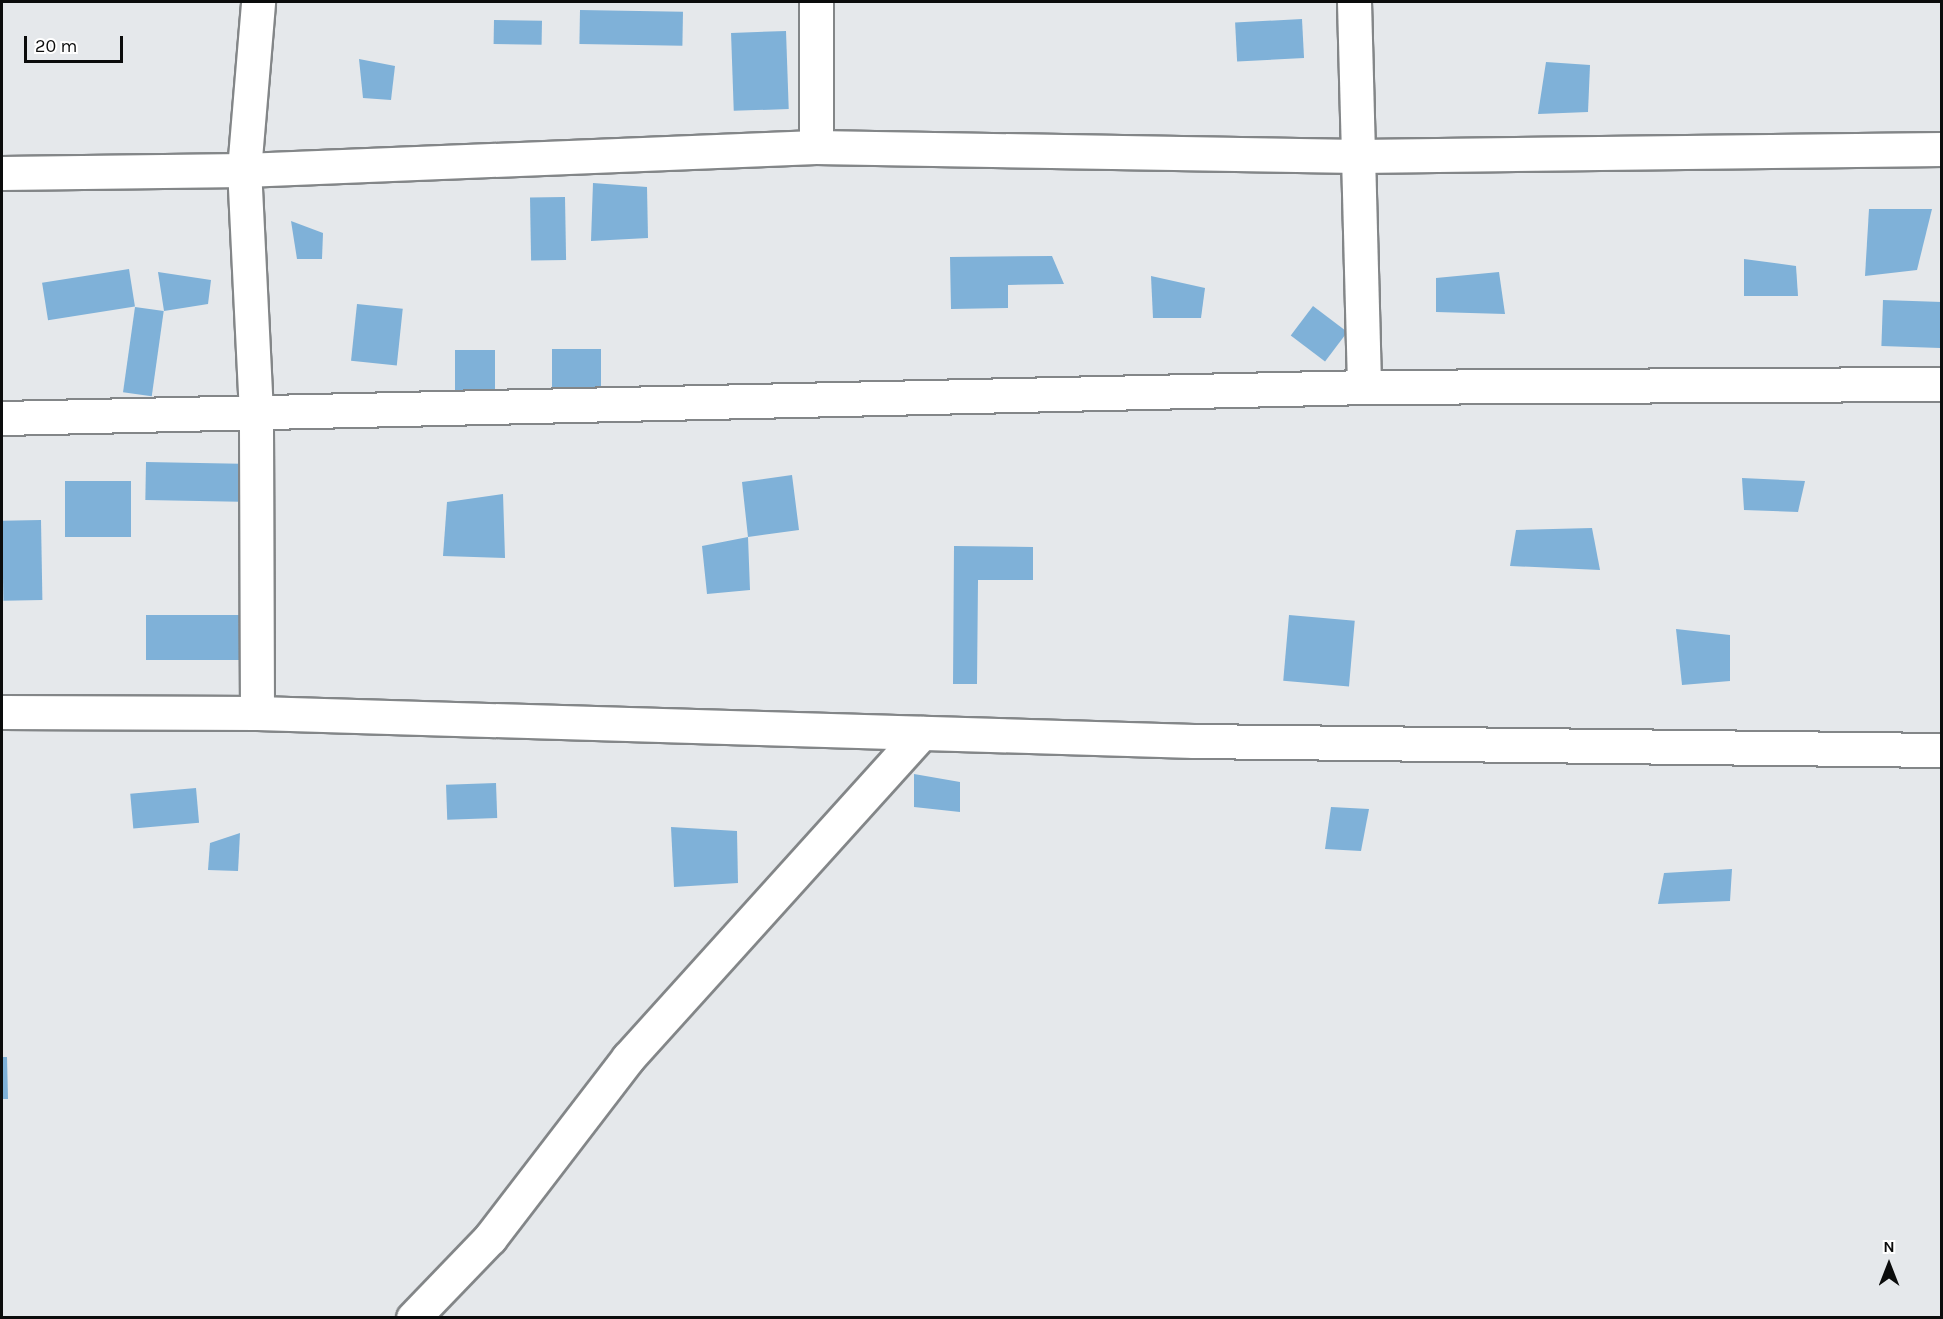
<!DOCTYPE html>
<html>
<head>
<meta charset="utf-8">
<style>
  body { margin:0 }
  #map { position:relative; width:1943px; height:1319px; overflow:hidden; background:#e5e8eb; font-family:Karla,sans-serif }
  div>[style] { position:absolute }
  .building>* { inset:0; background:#7fb1d8; transform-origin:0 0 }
  .roads { filter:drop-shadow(2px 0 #838688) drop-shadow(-2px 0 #838688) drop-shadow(0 2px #838688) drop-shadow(0 -2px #838688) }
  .minor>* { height:33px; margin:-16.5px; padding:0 16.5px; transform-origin:16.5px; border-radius:16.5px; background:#fff }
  span { translate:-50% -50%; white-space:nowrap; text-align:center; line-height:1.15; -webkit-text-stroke:5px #fff; paint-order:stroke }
  .frame { position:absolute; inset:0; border:3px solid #0b0c0c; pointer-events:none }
  .north { position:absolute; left:1859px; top:1235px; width:60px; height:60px; -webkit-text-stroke:4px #fff; paint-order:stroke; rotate:0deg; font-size:16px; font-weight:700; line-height:24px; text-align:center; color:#0b0c0c }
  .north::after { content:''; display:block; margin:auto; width:21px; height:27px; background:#0b0c0c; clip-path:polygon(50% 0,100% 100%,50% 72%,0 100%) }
  .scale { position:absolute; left:24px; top:36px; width:99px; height:27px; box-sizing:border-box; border:3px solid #0b0c0c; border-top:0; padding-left:8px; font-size:18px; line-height:21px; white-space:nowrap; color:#0b0c0c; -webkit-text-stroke:4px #fff; paint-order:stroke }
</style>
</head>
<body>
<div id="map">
  <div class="building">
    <div style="left:580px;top:10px;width:103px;height:34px;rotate:1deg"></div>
    <div style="left:1302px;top:19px;width:39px;height:67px;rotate:87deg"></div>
    <div style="left:494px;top:20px;width:48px;height:24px;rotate:1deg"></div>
    <div style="left:786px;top:31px;width:78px;height:55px;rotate:88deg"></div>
    <div style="clip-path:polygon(359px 59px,395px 66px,391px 100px,363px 98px)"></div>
    <div style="clip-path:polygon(1546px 62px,1590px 65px,1588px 112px,1538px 114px)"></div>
    <div style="clip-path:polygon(593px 183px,647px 187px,648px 238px,591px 241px)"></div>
    <div style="left:565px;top:197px;width:63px;height:35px;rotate:89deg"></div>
    <div style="clip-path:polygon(1869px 209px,1932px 209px,1917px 270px,1865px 276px)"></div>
    <div style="clip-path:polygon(291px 221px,323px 233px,322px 259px,297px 259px)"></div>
    <div style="clip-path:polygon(1052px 256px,1064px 284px,1008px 285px,1008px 308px,951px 309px,950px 257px)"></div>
    <div style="clip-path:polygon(1744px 259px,1796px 266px,1798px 296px,1744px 296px)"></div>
    <div style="left:129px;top:269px;width:38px;height:88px;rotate:81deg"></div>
    <div style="clip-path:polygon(158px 272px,211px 280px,208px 304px,164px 311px)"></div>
    <div style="clip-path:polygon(1499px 272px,1505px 314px,1436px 312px,1436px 278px)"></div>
    <div style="clip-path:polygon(1151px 276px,1205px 288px,1201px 318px,1153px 318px)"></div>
    <div style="left:1883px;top:300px;width:59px;height:46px;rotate:2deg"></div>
    <div style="left:357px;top:304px;width:46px;height:57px;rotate:6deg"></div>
    <div style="left:1313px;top:306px;width:43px;height:37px;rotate:37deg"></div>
    <div style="left:135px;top:307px;width:29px;height:86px;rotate:8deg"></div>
    <div style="left:552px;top:349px;width:49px;height:38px"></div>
    <div style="left:455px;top:350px;width:40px;height:44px"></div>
    <div style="left:146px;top:462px;width:94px;height:38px;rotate:1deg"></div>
    <div style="clip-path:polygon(792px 475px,799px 530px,748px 537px,750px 590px,707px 594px,702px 546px,748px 537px,742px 482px)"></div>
    <div style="clip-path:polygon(1742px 478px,1805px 481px,1798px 512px,1744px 510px)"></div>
    <div style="left:65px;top:481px;width:66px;height:56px"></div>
    <div style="clip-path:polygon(503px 494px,505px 558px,443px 556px,447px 502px)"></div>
    <div style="left:41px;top:520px;width:80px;height:39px;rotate:89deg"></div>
    <div style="clip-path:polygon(1592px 528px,1600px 570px,1510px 566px,1516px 530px)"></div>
    <div style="clip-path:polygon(954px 546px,1033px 547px,1033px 580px,978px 580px,977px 684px,953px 684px)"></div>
    <div style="left:146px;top:615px;width:111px;height:45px"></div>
    <div style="left:1289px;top:615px;width:66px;height:66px;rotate:5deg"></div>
    <div style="clip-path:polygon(1676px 629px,1730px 635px,1730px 681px,1682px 685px)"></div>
    <div style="clip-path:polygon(914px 774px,960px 782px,960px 812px,914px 807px)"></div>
    <div style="left:496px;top:783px;width:35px;height:50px;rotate:88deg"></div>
    <div style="left:196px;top:788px;width:35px;height:66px;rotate:85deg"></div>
    <div style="clip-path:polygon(1331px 807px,1369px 809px,1361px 851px,1325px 849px)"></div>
    <div style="clip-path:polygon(671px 827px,737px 831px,738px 883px,674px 887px)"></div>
    <div style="clip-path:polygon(240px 833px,238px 871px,208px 870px,210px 843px)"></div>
    <div style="clip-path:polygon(1732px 869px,1730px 901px,1658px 904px,1664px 873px)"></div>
    <div style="clip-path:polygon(2px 1057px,7px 1057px,8px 1099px,2px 1099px)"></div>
  </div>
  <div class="roads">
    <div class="minor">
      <div style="left:1354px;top:2px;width:385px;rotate:88.5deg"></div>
      <div style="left:816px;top:147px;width:145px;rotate:-90deg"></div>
      <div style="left:2px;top:173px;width:242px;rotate:-0.7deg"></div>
      <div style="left:244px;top:170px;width:572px;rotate:-2.3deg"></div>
      <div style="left:816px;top:147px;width:542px;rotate:0.95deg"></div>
      <div style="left:1358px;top:156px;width:584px;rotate:-0.69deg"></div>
      <div style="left:2px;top:418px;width:1362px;rotate:-1.3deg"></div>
      <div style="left:1364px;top:387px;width:578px;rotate:-0.3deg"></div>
      <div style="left:2px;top:712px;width:255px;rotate:0.2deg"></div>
      <div style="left:257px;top:713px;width:937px;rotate:1.71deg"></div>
      <div style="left:1194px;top:741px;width:748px;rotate:0.69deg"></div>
      <div style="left:257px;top:713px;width:300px;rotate:-90.2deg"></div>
      <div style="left:256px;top:413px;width:243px;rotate:-92.8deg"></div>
      <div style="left:244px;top:170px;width:169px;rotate:-85.2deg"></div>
      <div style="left:413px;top:1318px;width:111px;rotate:-46.1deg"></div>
      <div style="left:490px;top:1238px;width:227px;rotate:-52.5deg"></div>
      <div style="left:628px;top:1058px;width:438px;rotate:-47.9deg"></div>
    </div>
  </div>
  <div class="frame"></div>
  <div class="north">N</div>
  <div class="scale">20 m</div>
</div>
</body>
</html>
